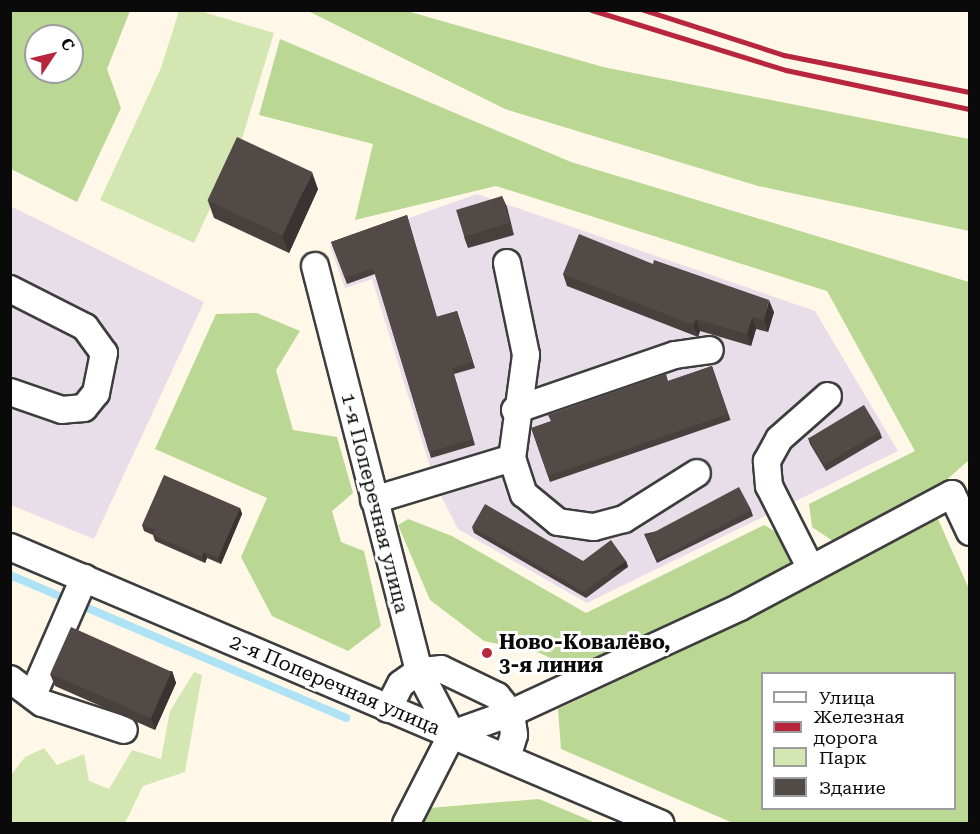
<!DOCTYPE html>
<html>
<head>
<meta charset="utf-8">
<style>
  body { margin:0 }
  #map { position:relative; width:980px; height:834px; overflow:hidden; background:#fff7e7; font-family:"Roboto Serif",serif }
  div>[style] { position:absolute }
  .industrial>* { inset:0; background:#e7dee9 }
  .green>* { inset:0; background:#d4e7b3 }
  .forest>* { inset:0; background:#bad893 }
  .stream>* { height:8px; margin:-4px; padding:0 4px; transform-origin:4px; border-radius:4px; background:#aee2f5 }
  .roads { filter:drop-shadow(2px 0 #3d3d3d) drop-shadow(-2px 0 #3d3d3d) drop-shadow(0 2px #3d3d3d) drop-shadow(0 -2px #3d3d3d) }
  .minor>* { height:26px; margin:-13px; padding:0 13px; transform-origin:13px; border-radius:13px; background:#fff }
  .rail>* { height:4.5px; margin:-2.25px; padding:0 2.25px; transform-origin:2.25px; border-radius:2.25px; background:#b7263d }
  .wall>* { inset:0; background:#47403d; transform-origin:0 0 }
  .shaded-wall>* { inset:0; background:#393432; transform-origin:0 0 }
  .building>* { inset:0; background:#524a47; transform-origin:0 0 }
  .dots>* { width:16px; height:16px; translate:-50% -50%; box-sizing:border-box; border:3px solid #fff; border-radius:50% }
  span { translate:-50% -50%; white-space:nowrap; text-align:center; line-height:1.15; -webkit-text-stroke:6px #fff; paint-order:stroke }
  .street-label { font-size:20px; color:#0a0a0a }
  .poi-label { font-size:20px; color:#0a0a0a; font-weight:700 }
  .left { translate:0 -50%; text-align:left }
  .frame { position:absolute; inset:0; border:12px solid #0a0a0a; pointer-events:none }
  .legend { position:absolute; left:761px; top:672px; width:195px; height:138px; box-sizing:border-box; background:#fff; border:2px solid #9d9d9d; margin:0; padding:8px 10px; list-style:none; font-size:18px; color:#0a0a0a }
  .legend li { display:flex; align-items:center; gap:12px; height:30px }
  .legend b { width:30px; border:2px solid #9d9d9d }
  .north { position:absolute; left:24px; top:24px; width:60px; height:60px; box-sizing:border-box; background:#fff; border:2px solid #9d9d9d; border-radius:50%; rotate:55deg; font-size:16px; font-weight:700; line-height:24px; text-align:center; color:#0a0a0a }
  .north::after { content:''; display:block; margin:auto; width:21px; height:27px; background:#b7263d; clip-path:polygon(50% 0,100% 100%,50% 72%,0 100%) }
</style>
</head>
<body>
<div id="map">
  <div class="industrial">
    <div style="clip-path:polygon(477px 194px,815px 311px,898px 451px,587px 603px,458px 529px,436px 486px,372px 279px,345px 288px,330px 246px)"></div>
    <div style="clip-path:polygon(10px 206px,204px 302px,94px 539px,11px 505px)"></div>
  </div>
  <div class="green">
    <div style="clip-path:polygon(179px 11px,200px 11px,274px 33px,241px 142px,194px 243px,100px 200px,161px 68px)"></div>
    <div style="clip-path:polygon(194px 672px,202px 675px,185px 772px,143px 786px,125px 823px,11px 823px,11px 775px,25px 757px,44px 748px,57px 765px,84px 754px,89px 781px,109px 789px,132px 750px,161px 759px,170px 711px)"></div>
  </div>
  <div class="forest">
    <div style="clip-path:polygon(evenodd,10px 11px,130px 11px,107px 69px,121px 108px,77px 202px,11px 169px,10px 11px,36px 36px,72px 36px,72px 72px,36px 72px,36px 36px)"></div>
    <div style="clip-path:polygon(308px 11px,407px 11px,603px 67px,969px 139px,969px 231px,758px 186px,505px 109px)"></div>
    <div style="clip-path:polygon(280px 39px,571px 162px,969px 282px,969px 460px,944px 482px,833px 541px,812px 527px,809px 504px,915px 451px,827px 291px,496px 186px,355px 220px,373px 144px,259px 115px)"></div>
    <div style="clip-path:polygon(257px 313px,300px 331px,276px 370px,293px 430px,337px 437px,353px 493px,332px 511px,341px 542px,364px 551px,381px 626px,348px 651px,272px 616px,241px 557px,267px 498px,155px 449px,216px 314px)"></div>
    <div style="clip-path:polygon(408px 519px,452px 536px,586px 613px,764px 525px,783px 536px,793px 554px,786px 570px,576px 671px,540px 653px,484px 641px,430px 600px,398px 525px)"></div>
    <div style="clip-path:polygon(evenodd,938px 519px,969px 589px,969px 823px,733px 823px,561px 749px,558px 709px,747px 620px,938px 519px,762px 674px,954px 674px,954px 808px,762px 808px,762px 674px)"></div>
    <div style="clip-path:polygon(539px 799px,596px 823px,421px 823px,429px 808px)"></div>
  </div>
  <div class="stream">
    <div style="left:10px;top:575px;width:59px;rotate:23.1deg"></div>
    <div style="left:85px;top:607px;width:284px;rotate:23deg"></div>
  </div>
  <div class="roads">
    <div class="minor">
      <div style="left:507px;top:263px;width:94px;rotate:78.3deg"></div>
      <div style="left:526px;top:355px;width:104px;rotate:97.7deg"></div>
      <div style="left:512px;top:458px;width:38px;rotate:72deg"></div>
      <div style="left:524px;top:494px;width:44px;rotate:39.5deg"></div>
      <div style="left:558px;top:522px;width:36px;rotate:8deg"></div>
      <div style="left:594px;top:527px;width:31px;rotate:-15deg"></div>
      <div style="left:624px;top:519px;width:86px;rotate:-32.2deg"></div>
      <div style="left:315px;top:266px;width:418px;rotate:75.6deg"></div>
      <div style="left:419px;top:671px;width:71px;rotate:62.4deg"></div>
      <div style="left:10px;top:289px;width:84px;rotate:26.9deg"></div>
      <div style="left:85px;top:327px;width:32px;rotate:54deg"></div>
      <div style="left:104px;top:353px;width:41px;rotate:101.3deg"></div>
      <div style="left:96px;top:393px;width:19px;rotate:129deg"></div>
      <div style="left:84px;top:408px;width:22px;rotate:175deg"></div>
      <div style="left:62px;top:410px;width:55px;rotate:-160.9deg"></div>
      <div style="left:515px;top:410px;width:169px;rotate:-19deg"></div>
      <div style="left:675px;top:355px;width:35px;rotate:-8deg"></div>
      <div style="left:374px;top:500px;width:144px;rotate:-16.9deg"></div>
      <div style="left:10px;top:547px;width:707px;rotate:23.05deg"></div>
      <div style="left:811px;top:569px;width:93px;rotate:-116.8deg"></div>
      <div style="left:769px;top:486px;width:25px;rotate:-95deg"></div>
      <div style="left:767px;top:461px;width:25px;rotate:-61deg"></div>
      <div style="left:779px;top:439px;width:65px;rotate:-41.3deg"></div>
      <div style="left:10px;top:679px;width:40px;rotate:37deg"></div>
      <div style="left:42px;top:703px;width:86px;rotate:18.2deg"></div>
      <div style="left:33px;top:695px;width:128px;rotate:-66.4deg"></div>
      <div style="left:388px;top:709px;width:28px;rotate:-63deg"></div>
      <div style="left:401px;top:684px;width:22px;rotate:-36deg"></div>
      <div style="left:419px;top:671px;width:22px;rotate:-5deg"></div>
      <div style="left:441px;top:669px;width:62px;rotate:25.7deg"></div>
      <div style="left:497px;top:696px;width:22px;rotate:51deg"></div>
      <div style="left:511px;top:713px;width:22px;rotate:82deg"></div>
      <div style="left:514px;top:735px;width:24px;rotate:107deg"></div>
      <div style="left:452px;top:734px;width:63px;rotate:-19.6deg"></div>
      <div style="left:511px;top:713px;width:252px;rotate:-24.8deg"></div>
      <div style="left:740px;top:607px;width:240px;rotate:-28.1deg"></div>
      <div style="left:952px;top:494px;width:42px;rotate:64.7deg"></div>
      <div style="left:406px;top:824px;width:101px;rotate:-62.9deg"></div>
    </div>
  </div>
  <div class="rail">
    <div style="left:592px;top:10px;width:203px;rotate:17.2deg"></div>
    <div style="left:786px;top:70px;width:188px;rotate:12deg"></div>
    <div style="left:644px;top:10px;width:147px;rotate:17.8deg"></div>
    <div style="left:784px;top:55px;width:190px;rotate:11.3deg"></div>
  </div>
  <div class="wall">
    <div style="clip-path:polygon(318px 189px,289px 253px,214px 218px,208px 201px)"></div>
    <div style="clip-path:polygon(502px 196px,514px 235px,468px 248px,464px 237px)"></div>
    <div style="clip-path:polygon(407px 215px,437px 317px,457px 311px,475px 368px,454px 374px,475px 445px,431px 458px,375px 274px,347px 284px,331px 242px)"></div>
    <div style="clip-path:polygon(653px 264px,774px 312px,768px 332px,756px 329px,751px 346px,700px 331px,698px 337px,567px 286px,563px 274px)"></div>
    <div style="left:712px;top:366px;width:57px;height:191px;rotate:71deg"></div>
    <div style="clip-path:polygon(880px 432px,882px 438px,826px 471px,810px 444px,808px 438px)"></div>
    <div style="clip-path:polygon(240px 508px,242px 514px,221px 564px,207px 558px,205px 563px,155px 541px,153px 535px,144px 531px,142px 525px)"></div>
    <div style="clip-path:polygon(751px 510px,753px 516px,657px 563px,644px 534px)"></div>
    <div style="clip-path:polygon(472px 527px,583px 561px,626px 561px,628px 567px,586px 598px,474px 533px)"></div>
    <div style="clip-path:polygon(172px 671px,176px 683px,155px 730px,55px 686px,50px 674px)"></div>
  </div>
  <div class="shaded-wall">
    <div style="clip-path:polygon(312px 172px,318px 189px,289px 253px,282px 236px)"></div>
    <div style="clip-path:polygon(502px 196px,507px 207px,514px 235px,510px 223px)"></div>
    <div style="clip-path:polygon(769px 300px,774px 312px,768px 332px,764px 320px)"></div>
    <div style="clip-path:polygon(752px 317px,756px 329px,751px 346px,747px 334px)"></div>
    <div style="clip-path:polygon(696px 319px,700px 331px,698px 337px,693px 325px)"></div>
    <div style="clip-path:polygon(240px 508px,242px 514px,221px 564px,218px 558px)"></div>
    <div style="clip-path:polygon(204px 552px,207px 558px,205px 563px,202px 557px)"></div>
    <div style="left:626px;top:561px;width:6px;height:52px;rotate:72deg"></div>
    <div style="clip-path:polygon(172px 671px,176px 683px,155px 730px,151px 718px)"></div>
  </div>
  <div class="building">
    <div style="left:237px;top:137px;width:83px;height:70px;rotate:25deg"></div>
    <div style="left:502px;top:196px;width:28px;height:48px;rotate:73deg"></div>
    <div style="clip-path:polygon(407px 215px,436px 317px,457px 311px,473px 362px,452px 368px,473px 439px,429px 452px,373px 268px,345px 278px,331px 242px)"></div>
    <div style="clip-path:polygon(579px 234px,653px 264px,654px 260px,769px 300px,764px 320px,752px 317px,747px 334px,696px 319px,693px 325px,563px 274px)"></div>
    <div style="clip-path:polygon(712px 366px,728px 414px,548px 476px,531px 428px,551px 421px,548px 415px,666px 374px,668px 381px)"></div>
    <div style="left:864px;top:405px;width:31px;height:65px;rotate:59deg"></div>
    <div style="clip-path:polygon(164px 475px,240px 508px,218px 558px,204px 552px,202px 557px,153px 535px,155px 530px,142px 525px)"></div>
    <div style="left:739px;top:487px;width:26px;height:106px;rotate:62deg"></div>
    <div style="clip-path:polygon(485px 504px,583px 561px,611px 540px,626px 561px,584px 592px,472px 527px)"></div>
    <div style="left:71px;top:627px;width:110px;height:51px;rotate:24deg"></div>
  </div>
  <div class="dots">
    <div style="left:487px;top:653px;background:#b7263d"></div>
  </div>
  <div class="street-label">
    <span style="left:375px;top:503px;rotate:76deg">1-я Поперечная улица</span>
    <span style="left:335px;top:685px;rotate:23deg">2-я Поперечная улица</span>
  </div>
  <div class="poi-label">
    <span class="left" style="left:499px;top:654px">Ново-Ковалёво,<br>3-я линия</span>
  </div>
  <div class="frame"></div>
  <ul class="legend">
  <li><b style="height:8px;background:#fff"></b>Улица</li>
  <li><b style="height:8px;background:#b7263d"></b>Железная дорога</li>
  <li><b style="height:16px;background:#d4e7b3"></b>Парк</li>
  <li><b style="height:16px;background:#524a47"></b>Здание</li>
  </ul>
  <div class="north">С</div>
</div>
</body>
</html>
